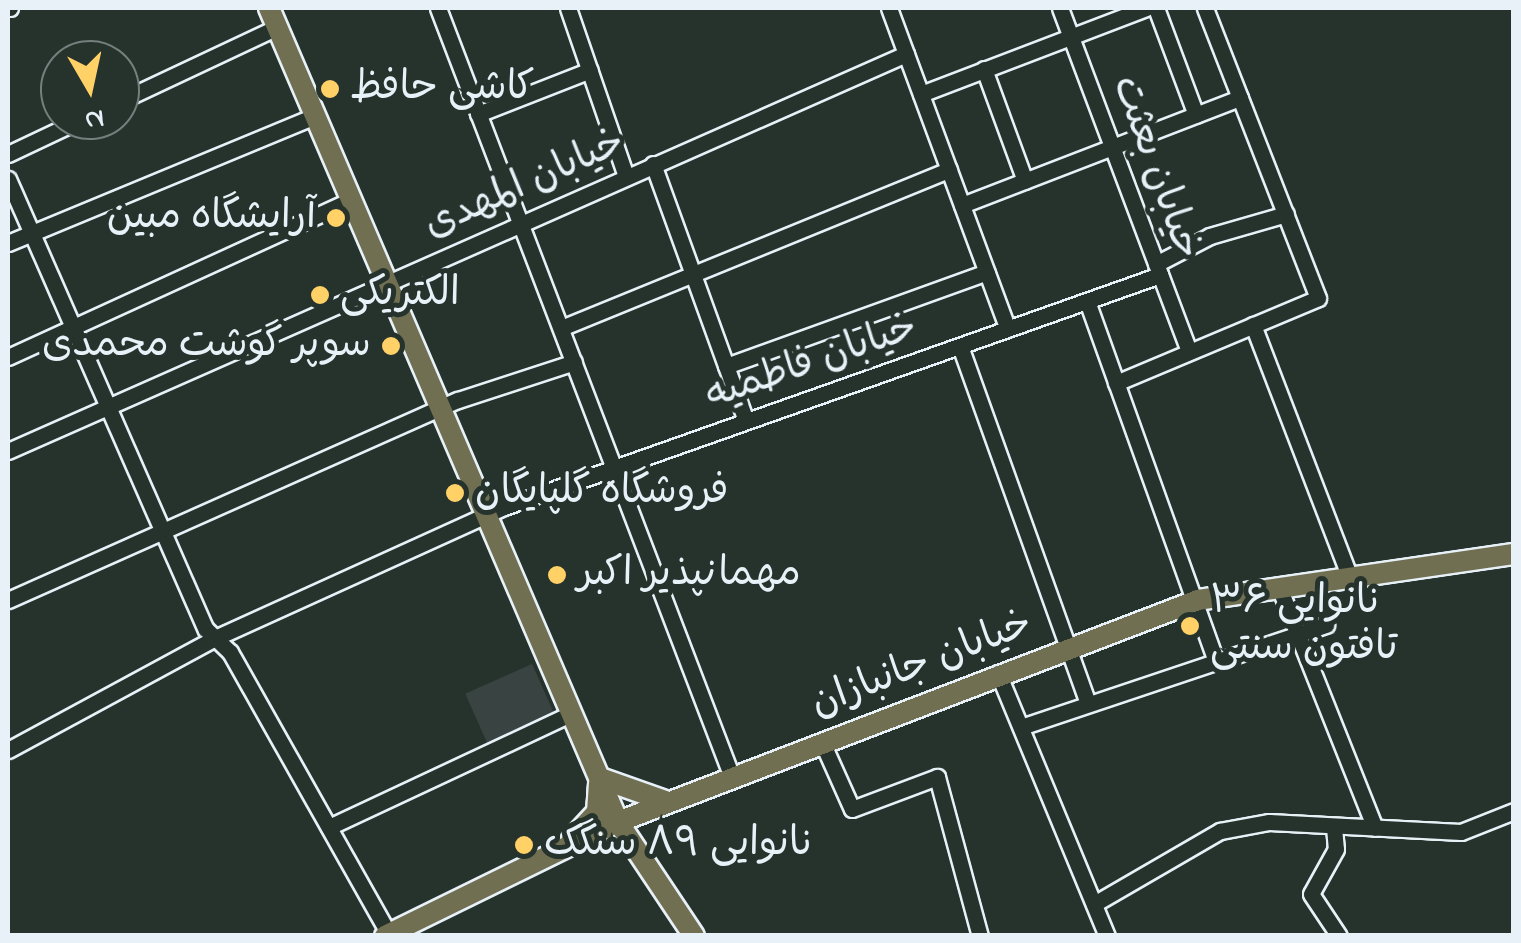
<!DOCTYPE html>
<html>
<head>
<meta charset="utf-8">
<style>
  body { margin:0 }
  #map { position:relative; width:1521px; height:943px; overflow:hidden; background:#26332d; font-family:"Indie Flower","Playpen Sans Arabic",sans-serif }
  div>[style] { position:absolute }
  .built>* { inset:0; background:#394442; transform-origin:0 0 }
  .roads { filter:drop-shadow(2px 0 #e8f1f8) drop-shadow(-2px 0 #e8f1f8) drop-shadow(0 2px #e8f1f8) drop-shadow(0 -2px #e8f1f8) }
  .minor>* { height:15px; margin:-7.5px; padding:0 7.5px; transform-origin:7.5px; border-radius:7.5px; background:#26332d }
  .major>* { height:20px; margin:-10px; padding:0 10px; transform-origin:10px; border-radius:10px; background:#716f52 }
  .dots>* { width:28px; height:28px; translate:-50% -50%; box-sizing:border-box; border:5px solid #26332d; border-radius:50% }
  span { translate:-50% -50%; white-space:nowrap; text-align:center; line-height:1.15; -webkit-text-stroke:10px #26332d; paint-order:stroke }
  .poi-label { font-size:40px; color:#e8f1f8 }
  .left { translate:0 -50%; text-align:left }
  .right { translate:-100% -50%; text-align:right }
  .street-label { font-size:40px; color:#e8f1f8 }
  .frame { position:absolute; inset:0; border:10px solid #e8f1f8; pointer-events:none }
  .north { position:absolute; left:40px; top:40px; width:100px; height:100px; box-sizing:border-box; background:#26332d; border:2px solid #747f7e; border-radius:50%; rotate:171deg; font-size:28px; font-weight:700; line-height:40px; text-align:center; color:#e8f1f8 }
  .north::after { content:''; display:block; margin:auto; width:35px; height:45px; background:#ffd166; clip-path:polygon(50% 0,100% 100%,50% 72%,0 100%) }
</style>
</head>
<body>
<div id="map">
  <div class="built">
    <div style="left:532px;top:664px;width:55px;height:73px;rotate:66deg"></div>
  </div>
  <div class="roads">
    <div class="minor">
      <div style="left:8px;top:8px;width:2px"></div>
      <div style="left:438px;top:8px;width:823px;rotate:69.08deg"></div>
      <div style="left:568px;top:8px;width:178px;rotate:71deg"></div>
      <div style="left:889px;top:8px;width:342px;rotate:69.7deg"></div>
      <div style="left:1060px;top:8px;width:367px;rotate:69.4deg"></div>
      <div style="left:1156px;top:8px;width:114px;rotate:69.5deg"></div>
      <div style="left:984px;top:69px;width:119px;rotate:69.9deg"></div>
      <div style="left:921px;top:94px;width:241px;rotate:-20.9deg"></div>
      <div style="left:120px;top:101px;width:174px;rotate:-25.2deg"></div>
      <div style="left:478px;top:114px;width:120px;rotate:-21.4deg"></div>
      <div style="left:8px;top:154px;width:80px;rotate:-25.3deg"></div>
      <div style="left:653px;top:164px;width:273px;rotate:70.1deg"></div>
      <div style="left:8px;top:179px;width:492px;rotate:66.3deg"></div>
      <div style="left:206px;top:629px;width:33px;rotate:44deg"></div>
      <div style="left:230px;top:652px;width:324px;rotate:60.6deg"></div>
      <div style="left:962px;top:205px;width:298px;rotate:-21.1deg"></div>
      <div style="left:8px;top:243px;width:332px;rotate:-22.5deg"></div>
      <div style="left:1156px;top:264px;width:61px;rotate:-27.4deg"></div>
      <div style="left:1210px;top:236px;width:79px;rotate:-16.1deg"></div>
      <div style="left:1087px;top:301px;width:382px;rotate:70.3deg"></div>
      <div style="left:1253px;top:325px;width:268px;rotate:69deg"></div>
      <div style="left:561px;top:328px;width:419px;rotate:-22.2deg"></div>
      <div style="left:960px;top:346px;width:379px;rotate:70.3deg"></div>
      <div style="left:8px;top:357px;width:377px;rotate:-24.6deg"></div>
      <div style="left:726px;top:366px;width:277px;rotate:-19.8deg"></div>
      <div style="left:1116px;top:383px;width:219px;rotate:-22.8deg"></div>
      <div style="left:1318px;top:298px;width:311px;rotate:-111.3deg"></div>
      <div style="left:8px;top:451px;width:982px;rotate:-23.85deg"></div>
      <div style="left:1279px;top:587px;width:259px;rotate:68.3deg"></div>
      <div style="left:8px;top:600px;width:492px;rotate:-24deg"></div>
      <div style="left:458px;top:400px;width:122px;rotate:-18.1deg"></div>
      <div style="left:998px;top:673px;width:285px;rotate:67.5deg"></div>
      <div style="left:1021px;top:727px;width:322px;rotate:-18.5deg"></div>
      <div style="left:822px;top:742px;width:73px;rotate:65.9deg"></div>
      <div style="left:852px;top:809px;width:91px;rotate:-20.6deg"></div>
      <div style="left:937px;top:777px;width:165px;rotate:74.9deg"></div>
      <div style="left:8px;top:750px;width:235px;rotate:-28.4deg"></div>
      <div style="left:215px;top:638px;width:317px;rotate:-24.4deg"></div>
      <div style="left:504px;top:507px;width:696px;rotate:-19.48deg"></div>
      <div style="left:329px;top:827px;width:268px;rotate:-25.1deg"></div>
      <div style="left:1334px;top:827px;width:22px;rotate:85deg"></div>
      <div style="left:1336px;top:849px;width:51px;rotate:119.1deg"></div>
      <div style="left:1311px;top:894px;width:50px;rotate:56.3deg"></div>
      <div style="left:1094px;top:904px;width:146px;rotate:-30.1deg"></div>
      <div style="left:1220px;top:831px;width:50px;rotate:-10.4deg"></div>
      <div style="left:1269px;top:822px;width:192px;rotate:3deg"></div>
      <div style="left:1461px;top:832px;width:57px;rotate:-21.6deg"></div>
    </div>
    <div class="major">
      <div style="left:269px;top:8px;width:886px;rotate:66.79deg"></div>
      <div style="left:618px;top:822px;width:137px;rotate:56.3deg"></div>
      <div style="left:600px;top:778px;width:69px;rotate:19.5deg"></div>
      <div style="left:572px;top:839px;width:37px;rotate:-47deg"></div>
      <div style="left:597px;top:812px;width:28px;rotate:-86deg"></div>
      <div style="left:385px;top:936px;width:259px;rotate:-26.1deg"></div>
      <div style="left:618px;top:822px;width:621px;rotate:-20.94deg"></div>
      <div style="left:1198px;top:600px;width:319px;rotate:-8.3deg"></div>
    </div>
  </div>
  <div class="dots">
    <div style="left:330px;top:89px;background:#ffd166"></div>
    <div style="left:336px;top:218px;background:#ffd166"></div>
    <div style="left:320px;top:295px;background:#ffd166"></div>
    <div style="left:391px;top:346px;background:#ffd166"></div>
    <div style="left:455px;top:493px;background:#ffd166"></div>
    <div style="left:557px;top:575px;background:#ffd166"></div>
    <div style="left:1190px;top:626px;background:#ffd166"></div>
    <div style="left:524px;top:845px;background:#ffd166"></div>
  </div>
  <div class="poi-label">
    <span class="left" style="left:350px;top:89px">کاشی حافظ</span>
    <span class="right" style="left:316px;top:218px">آرایشگاه مبین</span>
    <span class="left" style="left:340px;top:295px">الکتریکی</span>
    <span class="right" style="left:371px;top:346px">سوپر گوشت محمدی</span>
    <span class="left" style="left:475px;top:493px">فروشگاه گلپایگان</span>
    <span class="left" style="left:577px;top:575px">مهمانپذیر اکبر</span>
    <span class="left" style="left:1210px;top:626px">نانوایی ۳۶<br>تافتون سنتی</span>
    <span class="left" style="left:544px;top:845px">نانوایی ۸۹ سنگک</span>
  </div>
  <div class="street-label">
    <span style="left:1155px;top:168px;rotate:70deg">خیابان بعثت</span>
    <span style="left:525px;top:185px;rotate:-24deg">خیابان المهدی</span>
    <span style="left:812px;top:363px;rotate:-19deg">خیابان فاطمیه</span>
    <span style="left:922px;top:665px;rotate:-21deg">خیابان جانبازان</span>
  </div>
  <div class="frame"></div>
  <div class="north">N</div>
</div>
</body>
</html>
